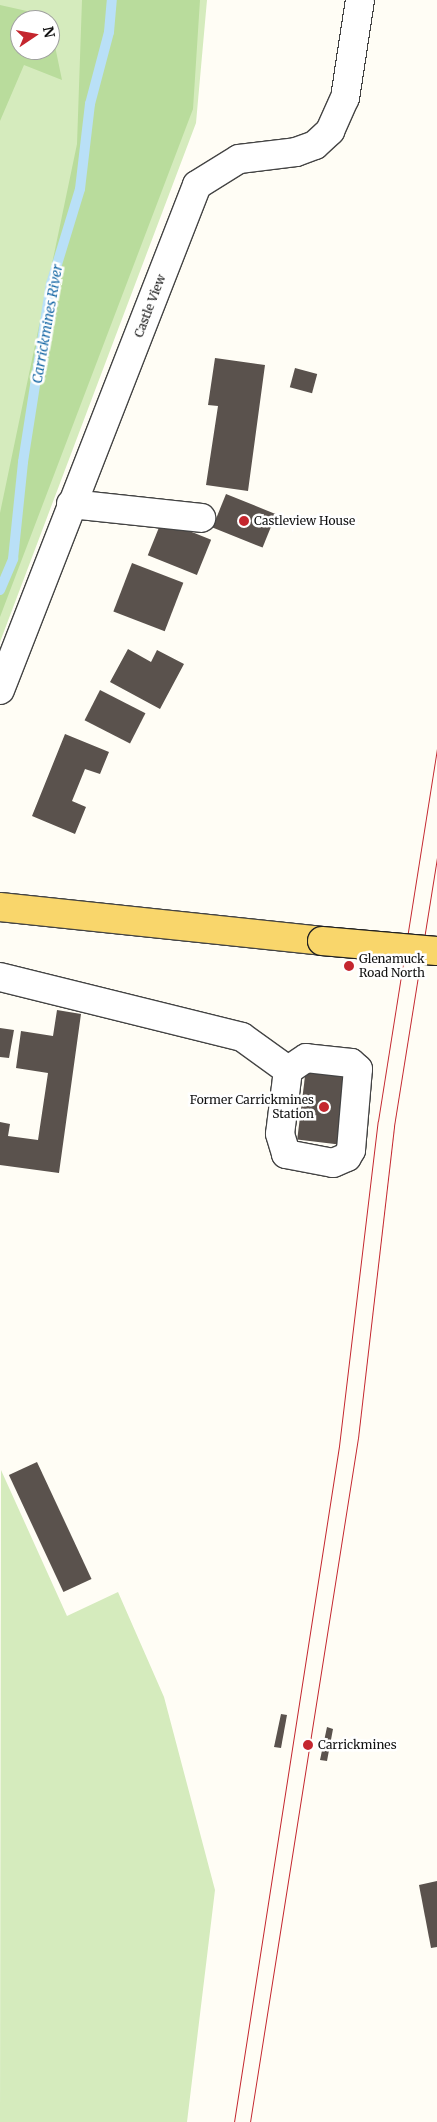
<!DOCTYPE html>
<html>
<head>
<meta charset="utf-8">
<style>
  body { margin:0 }
  #map { position:relative; width:437px; height:2122px; overflow:hidden; background:#fffdf5; font-family:Merriweather,serif }
  div>[style] { position:absolute }
  .green>* { inset:0; background:#d5ebbd }
  .forest>* { inset:0; background:#b9dc9c }
  .stream>* { height:10px; margin:-5px; padding:0 5px; transform-origin:5px; border-radius:5px; background:#b9e0f7 }
  .building>* { inset:0; background:#5a524d; transform-origin:0 0 }
  .roads { filter:drop-shadow(1px 0 #444) drop-shadow(-1px 0 #444) drop-shadow(0 1px #444) drop-shadow(0 -1px #444) }
  .minor>* { height:28px; margin:-14px; padding:0 14px; transform-origin:14px; border-radius:14px; background:#fff }
  .major>* { height:28px; margin:-14px; padding:0 14px; transform-origin:14px; border-radius:14px; background:#f9d66b }
  .tram>* { height:1px; margin:-0.5px; padding:0 0.5px; transform-origin:0.5px; border-radius:0.5px; background:#c4262e }
  .bridges { filter:drop-shadow(1px 0 #222) drop-shadow(-1px 0 #222) drop-shadow(0 1px #222) drop-shadow(0 -1px #222) }
  .major-bridge>* { height:28px; margin:-14px; padding:0 14px; transform-origin:14px; border-radius:14px; background:#f9d66b }
  .dots>* { width:14px; height:14px; translate:-50% -50%; box-sizing:border-box; border:2px solid #fff; border-radius:50% }
  span { translate:-50% -50%; white-space:nowrap; text-align:center; line-height:1.15; -webkit-text-stroke:5px #fff; paint-order:stroke }
  .street-label { font-size:12px; color:#111 }
  .poi-label { font-size:12px; color:#111 }
  .left { translate:0 -50%; text-align:left }
  .right { translate:-100% -50%; text-align:right }
  .water-label { font-size:14px; color:#1768a6; font-style:italic }
  .north { position:absolute; left:10px; top:10px; width:50px; height:50px; box-sizing:border-box; background:#fff; border:1px solid #a0a0a0; border-radius:50%; rotate:78deg; font-size:14px; font-weight:700; line-height:20px; text-align:center; color:#111 }
  .north::after { content:''; display:block; margin:auto; width:18px; height:22px; background:#c4262e; clip-path:polygon(50% 0,100% 100%,50% 72%,0 100%) }
</style>
</head>
<body>
<div id="map">
  <div class="green">
    <div style="clip-path:polygon(evenodd,0 0,207px 0,196px 123px,0 642px,0 0,20px 20px,50px 20px,50px 50px,20px 50px,20px 20px)"></div>
    <div style="clip-path:polygon(1px 1470px,67px 1616px,118px 1592px,164px 1697px,215px 1890px,187px 2122px,0 2122px)"></div>
  </div>
  <div class="forest">
    <div style="clip-path:polygon(82px 0,200px 0,193px 109px,0 617px,0 513px,77px 144px)"></div>
    <div style="clip-path:polygon(0 5px,49px 16px,50px 20px,20px 20px,20px 50px,50px 50px,50px 22px,62px 80px,24px 65px,0 121px)"></div>
  </div>
  <div class="stream">
    <div style="left:0;top:590px;width:34px;rotate:-67deg"></div>
    <div style="left:13px;top:559px;width:98px;rotate:-84.1deg"></div>
    <div style="left:23px;top:462px;width:180px;rotate:-81.1deg"></div>
    <div style="left:51px;top:284px;width:99px;rotate:-73deg"></div>
    <div style="left:80px;top:189px;width:86px;rotate:-83.3deg"></div>
    <div style="left:90px;top:104px;width:74px;rotate:-75.2deg"></div>
    <div style="left:109px;top:32px;width:32px;rotate:-85deg"></div>
  </div>
  <div class="building">
    <div style="clip-path:polygon(215px 358px,265px 365px,248px 491px,206px 485px,218px 406px,208px 405px)"></div>
    <div style="left:295px;top:368px;width:23px;height:20px;rotate:15deg"></div>
    <div style="left:226px;top:494px;width:54px;height:36px;rotate:22deg"></div>
    <div style="left:162px;top:520px;width:53px;height:38px;rotate:22deg"></div>
    <div style="left:132px;top:563px;width:55px;height:52px;rotate:21deg"></div>
    <div style="clip-path:polygon(128px 649px,151px 662px,157px 650px,184px 664px,160px 709px,110px 682px)"></div>
    <div style="left:100px;top:690px;width:51px;height:34px;rotate:27deg"></div>
    <div style="clip-path:polygon(65px 734px,109px 752px,100px 774px,85px 769px,72px 801px,86px 807px,75px 834px,32px 816px)"></div>
    <div style="clip-path:polygon(57px 1010px,81px 1014px,59px 1173px,0 1165px,0 1122px,10px 1124px,8px 1136px,38px 1140px,48px 1073px,16px 1068px,21px 1031px,53px 1036px)"></div>
    <div style="clip-path:polygon(0 1028px,14px 1030px,9px 1058px,0 1057px)"></div>
    <div style="left:306px;top:1068px;width:46px;height:72px;rotate:7deg"></div>
    <div style="left:37px;top:1462px;width:129px;height:31px;rotate:65deg"></div>
    <div style="clip-path:polygon(281px 1714px,287px 1715px,281px 1748px,274px 1747px)"></div>
    <div style="clip-path:polygon(327px 1727px,333px 1729px,327px 1761px,320px 1760px)"></div>
    <div style="clip-path:polygon(437px 1881px,437px 1947px,431px 1948px,419px 1885px)"></div>
  </div>
  <div class="roads">
    <div class="minor">
      <div style="left:71px;top:504px;width:131px;rotate:6.1deg"></div>
      <div style="left:0;top:690px;width:542px;rotate:-68.69deg"></div>
      <div style="left:197px;top:185px;width:49px;rotate:-31.8deg"></div>
      <div style="left:239px;top:159px;width:57px;rotate:-7deg"></div>
      <div style="left:296px;top:152px;width:20px;rotate:-20deg"></div>
      <div style="left:315px;top:145px;width:21px;rotate:-43deg"></div>
      <div style="left:330px;top:131px;width:36px;rotate:-66deg"></div>
      <div style="left:345px;top:98px;width:99px;rotate:-81.3deg"></div>
      <div style="left:0;top:977px;width:249px;rotate:13.9deg"></div>
      <div style="left:242px;top:1037px;width:57px;rotate:35.7deg"></div>
      <div style="left:288px;top:1070px;width:64px;rotate:97.1deg"></div>
      <div style="left:280px;top:1134px;width:21px;rotate:73deg"></div>
      <div style="left:286px;top:1154px;width:48px;rotate:10.8deg"></div>
      <div style="left:333px;top:1163px;width:15px;rotate:-23deg"></div>
      <div style="left:347px;top:1157px;width:8px;rotate:-60deg"></div>
      <div style="left:351px;top:1150px;width:81px;rotate:-85.1deg"></div>
      <div style="left:358px;top:1069px;width:9px;rotate:-139deg"></div>
      <div style="left:351px;top:1063px;width:45px;rotate:-173.7deg"></div>
      <div style="left:306px;top:1058px;width:22px;rotate:146deg"></div>
    </div>
    <div class="major">
      <div style="left:0;top:907px;width:324px;rotate:6deg"></div>
    </div>
  </div>
  <div class="tram">
    <div style="left:234px;top:2122px;width:684px;rotate:-81.17deg"></div>
    <div style="left:339px;top:1446px;width:327px;rotate:-83.2deg"></div>
    <div style="left:378px;top:1121px;width:377px;rotate:-81deg"></div>
    <div style="left:250px;top:2122px;width:692px;rotate:-81.03deg"></div>
    <div style="left:358px;top:1438px;width:314px;rotate:-83.4deg"></div>
    <div style="left:394px;top:1126px;width:272px;rotate:-80.9deg"></div>
  </div>
  <div class="bridges">
    <div class="major-bridge">
      <div style="left:322px;top:941px;width:115px;rotate:5deg"></div>
    </div>
  </div>
  <div class="dots">
    <div style="left:244px;top:521px;background:#c4262e"></div>
    <div style="left:349px;top:966px;background:#c4262e"></div>
    <div style="left:324px;top:1107px;background:#c4262e"></div>
    <div style="left:308px;top:1745px;background:#c4262e"></div>
  </div>
  <div class="street-label">
    <span style="left:150px;top:306px;rotate:-69deg">Castle View</span>
  </div>
  <div class="poi-label">
    <span class="left" style="left:254px;top:521px">Castleview House</span>
    <span class="left" style="left:359px;top:966px">Glenamuck<br>Road North</span>
    <span class="right" style="left:314px;top:1107px">Former Carrickmines<br>Station</span>
    <span class="left" style="left:318px;top:1745px">Carrickmines</span>
  </div>
  <div class="water-label">
    <span style="left:47px;top:324px;rotate:-80deg">Carrickmines River</span>
  </div>
  <div class="north">N</div>
</div>
</body>
</html>
